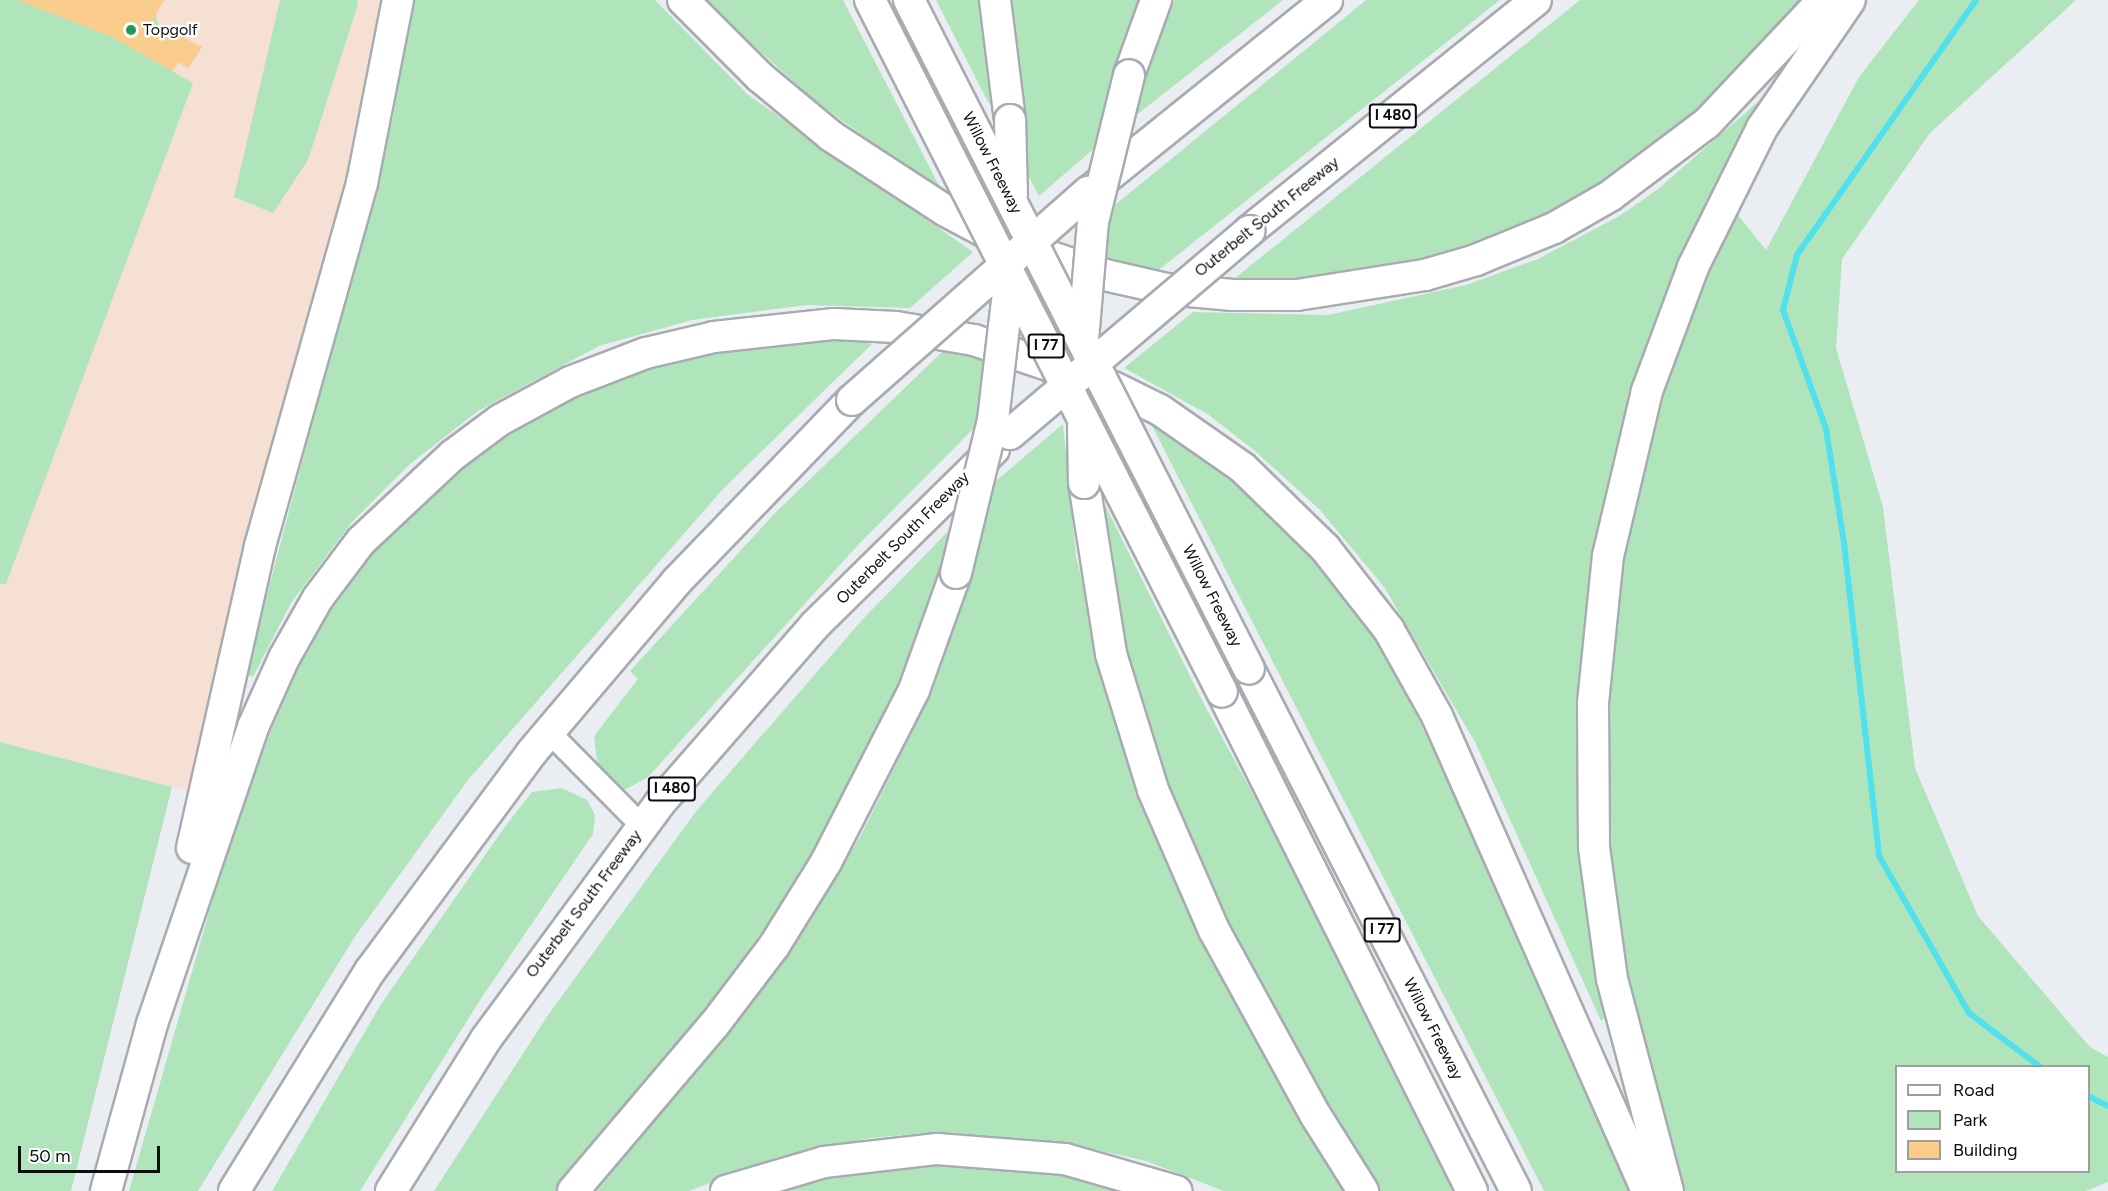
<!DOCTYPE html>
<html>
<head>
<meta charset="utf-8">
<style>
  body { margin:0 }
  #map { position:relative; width:2108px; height:1191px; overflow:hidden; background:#eaeef3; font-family:Figtree,sans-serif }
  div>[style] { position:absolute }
  .commercial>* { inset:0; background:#f6dfd3 }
  .green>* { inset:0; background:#b0e5bc }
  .stream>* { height:6px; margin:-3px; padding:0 3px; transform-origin:3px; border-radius:3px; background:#52e0ec }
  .building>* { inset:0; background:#fbcd8d }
  .roads { filter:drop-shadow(2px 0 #a8abb0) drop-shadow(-2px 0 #a8abb0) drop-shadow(0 2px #a8abb0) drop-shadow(0 -2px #a8abb0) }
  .minor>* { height:21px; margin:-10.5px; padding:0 10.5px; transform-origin:10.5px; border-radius:10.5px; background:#fff }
  .highway>* { height:30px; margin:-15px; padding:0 15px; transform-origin:15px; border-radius:15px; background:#fff }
  .bridges { filter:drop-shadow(2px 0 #a8abb0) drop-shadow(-2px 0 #a8abb0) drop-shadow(0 2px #a8abb0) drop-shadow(0 -2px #a8abb0) }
  .highway-bridge>* { height:30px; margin:-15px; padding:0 15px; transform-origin:15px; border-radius:15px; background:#fff }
  .dots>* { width:16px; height:16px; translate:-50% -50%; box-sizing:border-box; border:3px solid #fff; border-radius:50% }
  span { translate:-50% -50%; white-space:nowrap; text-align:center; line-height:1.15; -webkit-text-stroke:4.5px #fff; paint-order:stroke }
  .shield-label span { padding:2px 4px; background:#fff; border:2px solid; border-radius:4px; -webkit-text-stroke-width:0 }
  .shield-label { font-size:15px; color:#0c0d0f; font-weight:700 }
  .poi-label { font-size:16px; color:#0c0d0f }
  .left { translate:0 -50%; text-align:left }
  .street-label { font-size:16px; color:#0c0d0f }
  .legend { position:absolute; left:1895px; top:1065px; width:195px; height:108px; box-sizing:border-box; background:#fff; border:2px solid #9e9e9f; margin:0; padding:8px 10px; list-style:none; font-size:18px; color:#0c0d0f }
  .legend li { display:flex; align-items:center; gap:12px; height:30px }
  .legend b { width:30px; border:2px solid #9e9e9f }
  .scale { position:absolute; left:18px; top:1146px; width:142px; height:27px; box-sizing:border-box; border:3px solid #0c0d0f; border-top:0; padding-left:8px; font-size:18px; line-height:21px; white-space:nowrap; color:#0c0d0f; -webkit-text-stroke:4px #fff; paint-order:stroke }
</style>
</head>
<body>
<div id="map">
  <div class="commercial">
    <div style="clip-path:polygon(0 0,398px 0,204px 795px,0 742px)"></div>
  </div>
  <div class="green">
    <div style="clip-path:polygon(0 0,164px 0,155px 14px,158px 24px,202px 47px,188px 68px,178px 62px,172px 71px,193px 83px,6px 584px,0 584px)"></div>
    <div style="clip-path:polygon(280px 0,357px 0,358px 4px,308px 160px,273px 213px,234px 197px)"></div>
    <div style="clip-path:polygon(412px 0,655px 0,747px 94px,973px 252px,910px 308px,807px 305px,692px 320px,599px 346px,478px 411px,410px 464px,352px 522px,291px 603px,253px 677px,246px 674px,393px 118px)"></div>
    <div style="clip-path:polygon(703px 0,843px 0,944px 195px,814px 100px)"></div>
    <div style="clip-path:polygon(936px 0,983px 0,998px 109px,988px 102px)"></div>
    <div style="clip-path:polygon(1009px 0,1140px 0,1097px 146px,1039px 196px,1024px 168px,1021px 83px)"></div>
    <div style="clip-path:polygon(1170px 0,1283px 0,1130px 120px,1142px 69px)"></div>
    <div style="clip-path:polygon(1366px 0,1500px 0,1156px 272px,1102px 258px,1110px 209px)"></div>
    <div style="clip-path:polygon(1580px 0,1801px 0,1696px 113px,1640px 159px,1559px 211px,1458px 251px,1346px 276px,1229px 283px)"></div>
    <div style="clip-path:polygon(evenodd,1919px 0,2076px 0,1930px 133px,1842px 259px,1836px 348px,1883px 507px,1915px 768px,1978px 916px,2090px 1047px,2108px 1057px,2108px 1182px,2086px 1191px,1668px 1191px,1601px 910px,1608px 556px,1726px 200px,1766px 250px,1859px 77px,1919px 0,1896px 1066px,2088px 1066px,2088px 1172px,1896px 1172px,1896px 1066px)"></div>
    <div style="clip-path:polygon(1775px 87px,1750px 130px,1598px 564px,1607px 1016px,1601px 1021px,1475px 742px,1384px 587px,1320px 510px,1255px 451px,1209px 415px,1124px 368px,1193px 312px,1328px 315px,1466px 285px,1538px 259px,1621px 215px,1658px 189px)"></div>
    <div style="clip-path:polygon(804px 337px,860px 339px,872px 344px,723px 489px,468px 780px,354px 938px,198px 1191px,129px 1191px,241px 801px,307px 647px,365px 560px,444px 480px,533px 417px,571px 397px,638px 369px,730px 344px)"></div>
    <div style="clip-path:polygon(944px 350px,988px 360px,978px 424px,858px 545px,648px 777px,626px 789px,607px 783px,598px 770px,594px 736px,638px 679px,630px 671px,775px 513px)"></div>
    <div style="clip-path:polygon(1063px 424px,1076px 556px,1126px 758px,1194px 922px,1269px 1065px,1344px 1191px,1224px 1191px,1146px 1161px,1066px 1143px,927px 1133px,870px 1138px,778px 1157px,689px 1191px,597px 1191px,760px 990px,859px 839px,932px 692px,970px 582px,996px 481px)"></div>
    <div style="clip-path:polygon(1151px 424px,1200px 454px,1274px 516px,1330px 574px,1368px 625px,1458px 793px,1632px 1191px,1544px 1191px)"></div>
    <div style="clip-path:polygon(1100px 495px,1205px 706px,1285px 853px,1456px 1191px,1377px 1191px,1317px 1094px,1212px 898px,1140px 724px,1103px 555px)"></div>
    <div style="clip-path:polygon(959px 520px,921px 632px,863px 769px,818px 850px,720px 993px,562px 1191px,434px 1191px,548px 1015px,697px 810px,862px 620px)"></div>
    <div style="clip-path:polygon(0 742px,172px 787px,71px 1191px,0 1191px)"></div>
    <div style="clip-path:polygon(562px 788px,587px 800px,595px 815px,593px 834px,482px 997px,360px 1191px,272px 1191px,381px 1004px,504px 828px,532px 792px)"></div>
    <div style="clip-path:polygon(937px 1149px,1176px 1191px,726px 1191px)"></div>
  </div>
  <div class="stream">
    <div style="left:1976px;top:0;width:312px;rotate:125.1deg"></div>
    <div style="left:1797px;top:255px;width:57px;rotate:104.3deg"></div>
    <div style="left:1783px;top:310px;width:127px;rotate:70.1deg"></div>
    <div style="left:1826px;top:429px;width:115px;rotate:81deg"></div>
    <div style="left:1844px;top:543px;width:315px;rotate:83.6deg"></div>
    <div style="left:1879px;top:856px;width:181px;rotate:60.2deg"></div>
    <div style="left:1969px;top:1013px;width:88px;rotate:37.1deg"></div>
    <div style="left:2088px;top:1096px;width:22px;rotate:27deg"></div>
  </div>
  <div class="building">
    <div style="clip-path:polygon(17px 0,164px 0,152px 22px,202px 47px,188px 68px,178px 62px,172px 71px,110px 36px)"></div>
  </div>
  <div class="roads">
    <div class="minor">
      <div style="left:549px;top:732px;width:132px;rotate:45.3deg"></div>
    </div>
    <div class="highway">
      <div style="left:683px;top:0;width:109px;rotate:45deg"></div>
      <div style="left:760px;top:77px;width:92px;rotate:39.7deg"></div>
      <div style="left:831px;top:136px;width:137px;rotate:33.1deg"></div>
      <div style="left:946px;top:211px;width:61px;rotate:28.2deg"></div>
      <div style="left:1000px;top:240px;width:111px;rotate:18.4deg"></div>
      <div style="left:1105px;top:275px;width:64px;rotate:12.7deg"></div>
      <div style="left:1167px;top:289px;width:66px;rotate:5.2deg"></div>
      <div style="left:1233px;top:295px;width:64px"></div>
      <div style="left:1297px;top:295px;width:130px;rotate:-8.9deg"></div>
      <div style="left:1425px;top:275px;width:53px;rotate:-16.4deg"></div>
      <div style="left:1476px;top:260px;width:84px;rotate:-22.3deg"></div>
      <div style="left:1554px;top:228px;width:64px;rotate:-29.7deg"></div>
      <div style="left:1610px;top:196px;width:121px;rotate:-37deg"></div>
      <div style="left:1707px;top:123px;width:169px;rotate:-46.7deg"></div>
      <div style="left:995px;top:0;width:121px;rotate:82.9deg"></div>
      <div style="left:1129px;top:75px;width:80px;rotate:-70.2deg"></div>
      <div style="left:1091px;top:190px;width:303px;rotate:-38.8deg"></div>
      <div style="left:1249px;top:231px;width:368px;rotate:-38.8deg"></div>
      <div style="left:1084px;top:483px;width:173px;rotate:81deg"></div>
      <div style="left:1111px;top:654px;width:142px;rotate:72.8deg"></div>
      <div style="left:1153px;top:790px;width:153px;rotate:66.5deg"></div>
      <div style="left:1214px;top:930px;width:212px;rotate:61.3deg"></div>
      <div style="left:1316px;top:1116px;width:89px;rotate:57.9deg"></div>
      <div style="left:1249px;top:669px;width:586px;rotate:62.91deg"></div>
      <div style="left:1222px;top:692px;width:558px;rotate:63.39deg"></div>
      <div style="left:192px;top:848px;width:310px;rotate:-77.3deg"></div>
      <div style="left:260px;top:546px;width:377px;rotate:-74.3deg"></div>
      <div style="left:362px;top:183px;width:187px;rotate:-78.9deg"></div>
      <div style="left:106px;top:1191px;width:173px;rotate:-74.6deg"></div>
      <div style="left:152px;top:1024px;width:314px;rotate:-71.2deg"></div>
      <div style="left:253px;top:727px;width:76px;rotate:-65.8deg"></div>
      <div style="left:284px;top:658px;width:69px;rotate:-60.5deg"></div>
      <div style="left:318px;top:598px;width:71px;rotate:-53deg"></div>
      <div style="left:361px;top:541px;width:126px;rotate:-43.1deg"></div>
      <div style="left:453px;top:455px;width:59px;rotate:-36.7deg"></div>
      <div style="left:500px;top:420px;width:80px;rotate:-28.5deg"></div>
      <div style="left:570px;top:382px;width:81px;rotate:-20.9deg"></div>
      <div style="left:646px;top:353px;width:70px;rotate:-13.2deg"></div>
      <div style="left:714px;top:337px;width:121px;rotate:-6.2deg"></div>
      <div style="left:834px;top:324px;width:62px;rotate:2.8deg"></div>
      <div style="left:896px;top:327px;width:79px;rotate:9.5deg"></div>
      <div style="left:974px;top:340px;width:147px;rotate:18.7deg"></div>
      <div style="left:1113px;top:387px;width:52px;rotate:26.1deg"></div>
      <div style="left:1160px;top:410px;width:101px;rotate:34.9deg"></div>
      <div style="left:1243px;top:468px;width:115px;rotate:44.3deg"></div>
      <div style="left:1325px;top:548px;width:104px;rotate:52deg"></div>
      <div style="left:1389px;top:630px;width:98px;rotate:60.8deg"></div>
      <div style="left:1437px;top:716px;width:519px;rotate:66.15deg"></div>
      <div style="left:234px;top:1191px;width:259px;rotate:-58.3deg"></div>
      <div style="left:370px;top:971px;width:272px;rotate:-53.5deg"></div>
      <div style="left:532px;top:752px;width:223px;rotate:-49.7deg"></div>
      <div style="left:676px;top:582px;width:253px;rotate:-46deg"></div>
      <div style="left:391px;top:1191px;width:179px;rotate:-58deg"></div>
      <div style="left:486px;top:1039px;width:292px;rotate:-53.6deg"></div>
      <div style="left:659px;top:804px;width:237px;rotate:-48.9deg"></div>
      <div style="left:815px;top:625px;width:251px;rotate:-44.5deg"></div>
      <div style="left:573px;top:1191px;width:218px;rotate:-49.7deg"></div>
      <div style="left:714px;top:1025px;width:99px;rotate:-52.8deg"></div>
      <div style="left:774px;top:946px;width:99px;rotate:-58.2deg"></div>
      <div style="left:826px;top:862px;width:193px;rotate:-62.9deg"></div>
      <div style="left:914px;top:690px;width:124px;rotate:-70.3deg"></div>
      <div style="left:726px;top:1191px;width:102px;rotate:-16.5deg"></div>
      <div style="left:824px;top:1162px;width:114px;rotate:-6.6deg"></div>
      <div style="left:937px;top:1149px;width:128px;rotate:4.5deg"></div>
      <div style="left:1065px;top:1159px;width:116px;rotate:16.1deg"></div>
      <div style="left:1668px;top:1191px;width:219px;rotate:-104.8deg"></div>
      <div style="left:1612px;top:979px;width:133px;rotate:-97.8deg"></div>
      <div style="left:1594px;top:847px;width:144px;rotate:-90.4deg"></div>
      <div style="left:1593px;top:703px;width:148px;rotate:-84.2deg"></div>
      <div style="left:1608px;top:556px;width:170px;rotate:-76.7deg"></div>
      <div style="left:1647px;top:391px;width:132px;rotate:-69.6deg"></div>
      <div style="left:1693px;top:267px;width:155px;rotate:-63.6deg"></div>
      <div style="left:1762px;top:128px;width:155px;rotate:-55.5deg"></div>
    </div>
  </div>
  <div class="bridges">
    <div class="highway-bridge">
      <div style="left:870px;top:0;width:776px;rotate:63.04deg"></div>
      <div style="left:909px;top:0;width:750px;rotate:63.06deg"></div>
      <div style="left:1010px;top:120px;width:75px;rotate:88.5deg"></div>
      <div style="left:1083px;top:340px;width:118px;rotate:-85.2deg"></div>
      <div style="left:1093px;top:222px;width:151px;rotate:-76.2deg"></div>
      <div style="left:852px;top:400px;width:315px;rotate:-41.4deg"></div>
      <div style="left:1083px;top:427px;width:56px;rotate:89deg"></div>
      <div style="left:1010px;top:434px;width:314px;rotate:-40.3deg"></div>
      <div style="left:956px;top:573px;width:157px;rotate:-76.4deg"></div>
      <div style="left:993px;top:420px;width:145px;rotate:-83.3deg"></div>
    </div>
  </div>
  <div class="dots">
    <div style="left:131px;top:30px;background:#229853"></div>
  </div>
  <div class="shield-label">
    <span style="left:1393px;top:116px">I 480</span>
    <span style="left:1046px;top:346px">I 77</span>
    <span style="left:672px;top:789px">I 480</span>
    <span style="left:1382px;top:930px">I 77</span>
  </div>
  <div class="poi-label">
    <span class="left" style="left:143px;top:30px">Topgolf</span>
  </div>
  <div class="street-label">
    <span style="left:992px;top:163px;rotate:63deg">Willow Freeway</span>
    <span style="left:1267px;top:217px;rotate:-39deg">Outerbelt South Freeway</span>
    <span style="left:903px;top:538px;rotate:-45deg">Outerbelt South Freeway</span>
    <span style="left:1212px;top:596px;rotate:63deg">Willow Freeway</span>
    <span style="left:584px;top:904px;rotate:-53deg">Outerbelt South Freeway</span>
    <span style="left:1433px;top:1029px;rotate:63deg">Willow Freeway</span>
  </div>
  <ul class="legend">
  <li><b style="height:8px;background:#fff"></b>Road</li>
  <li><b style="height:16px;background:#b0e5bc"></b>Park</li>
  <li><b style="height:16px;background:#fbcd8d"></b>Building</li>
  </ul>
  <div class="scale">50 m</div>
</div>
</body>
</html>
